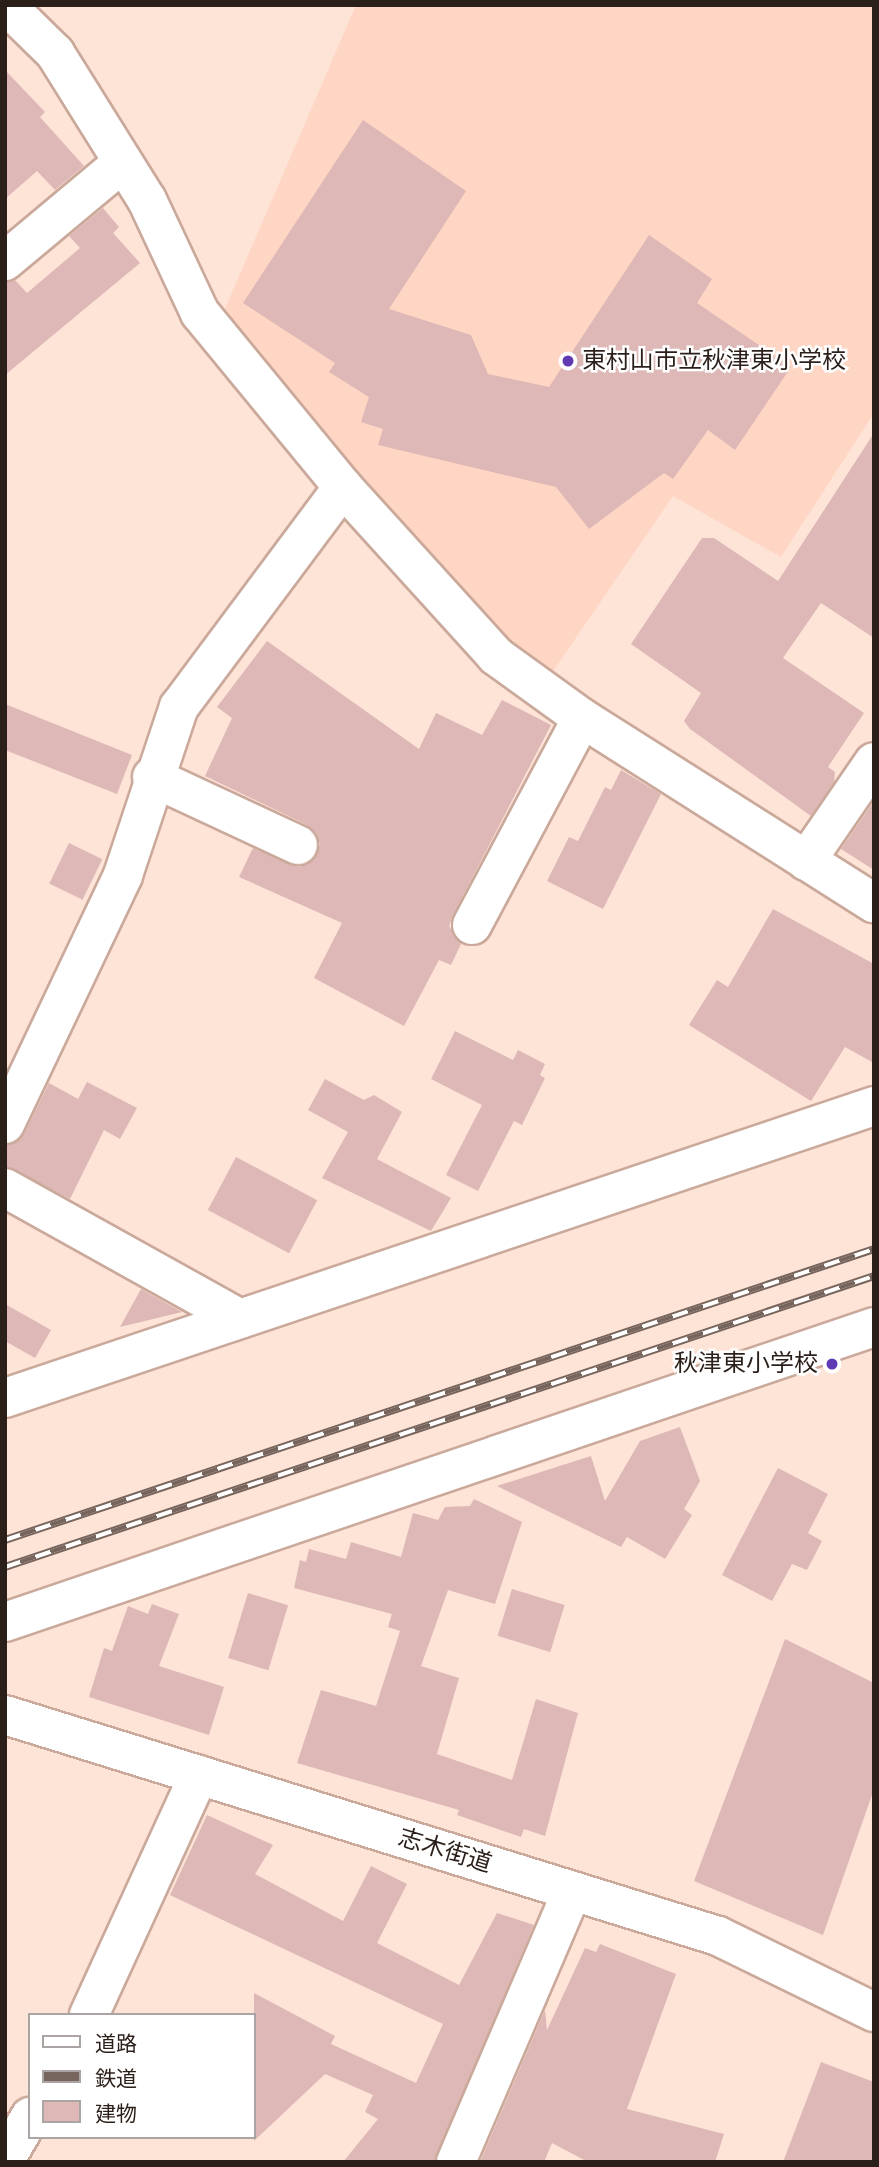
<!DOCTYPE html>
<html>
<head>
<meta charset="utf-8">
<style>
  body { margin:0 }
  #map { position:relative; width:879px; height:2167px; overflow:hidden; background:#fee3d7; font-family:Bitter,"Noto Sans JP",serif }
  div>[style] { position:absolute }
  .built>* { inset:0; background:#ffd5c3 }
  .building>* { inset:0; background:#ddb8b6; transform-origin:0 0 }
  .roads { filter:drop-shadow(2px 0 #caa99b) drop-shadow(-2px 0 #caa99b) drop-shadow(0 2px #caa99b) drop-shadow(0 -2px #caa99b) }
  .minor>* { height:38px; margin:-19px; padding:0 19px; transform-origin:19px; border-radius:19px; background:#fff }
  .major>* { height:38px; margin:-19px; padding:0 19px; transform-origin:19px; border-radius:19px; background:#fff }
  .rail>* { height:8px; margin-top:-4px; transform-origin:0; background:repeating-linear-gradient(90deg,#fff 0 16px,#76655d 0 32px); box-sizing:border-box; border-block:2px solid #76655d }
  .dots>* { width:19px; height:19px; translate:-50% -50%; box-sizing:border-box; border:4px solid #fff; border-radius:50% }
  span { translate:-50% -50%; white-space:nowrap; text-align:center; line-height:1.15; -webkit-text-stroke:5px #fff; paint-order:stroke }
  .poi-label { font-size:24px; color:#2b1f1a }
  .left { translate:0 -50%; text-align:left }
  .right { translate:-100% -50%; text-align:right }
  .street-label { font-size:24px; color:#2b1f1a }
  .frame { position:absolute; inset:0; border:7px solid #2b1f1a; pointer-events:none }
  .legend { position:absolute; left:28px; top:2013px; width:228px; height:126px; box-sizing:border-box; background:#fff; border:2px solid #aaa5a3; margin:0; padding:9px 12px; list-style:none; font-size:21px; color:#2b1f1a }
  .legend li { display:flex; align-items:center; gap:14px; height:35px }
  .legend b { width:35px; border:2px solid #aaa5a3 }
</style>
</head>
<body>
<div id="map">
  <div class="built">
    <div style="clip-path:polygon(356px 5px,874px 5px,874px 413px,781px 557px,673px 496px,551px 674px,520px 656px,323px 448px,225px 309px)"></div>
  </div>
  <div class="building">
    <div style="clip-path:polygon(5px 70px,45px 112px,40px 117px,84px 166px,55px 190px,37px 171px,5px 199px)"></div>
    <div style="clip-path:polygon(363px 120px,466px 191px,389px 309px,471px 335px,488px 374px,549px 387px,649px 235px,712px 279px,697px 303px,791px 367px,735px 450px,708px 430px,673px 479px,664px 473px,589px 529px,556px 487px,378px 445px,383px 429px,361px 422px,369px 397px,329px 372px,335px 363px,243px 303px)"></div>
    <div style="clip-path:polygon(103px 208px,119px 227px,113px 233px,140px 263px,5px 375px,5px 282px,15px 280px,27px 293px,80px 248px,69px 236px)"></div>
    <div style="clip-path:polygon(874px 433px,874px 638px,821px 603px,783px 658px,864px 713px,828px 767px,835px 772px,834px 782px,811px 816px,690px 729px,684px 721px,701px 693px,631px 644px,702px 538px,714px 538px,778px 581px)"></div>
    <div style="clip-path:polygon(267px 641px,419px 749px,436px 713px,482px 735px,502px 700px,551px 725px,453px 915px,449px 926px,461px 944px,451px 965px,439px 960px,404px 1026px,314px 978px,342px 923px,239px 877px,253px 848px,299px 867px,311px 862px,320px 844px,307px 825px,205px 776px,232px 718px,217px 707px)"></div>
    <div style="clip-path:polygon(5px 704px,132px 755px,117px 794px,5px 750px)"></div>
    <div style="clip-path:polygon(621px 770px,661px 794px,603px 909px,547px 881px,569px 837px,578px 841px,605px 787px,611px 790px)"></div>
    <div style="clip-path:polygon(874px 801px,874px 870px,841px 849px)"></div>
    <div style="left:69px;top:843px;width:37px;height:45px;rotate:26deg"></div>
    <div style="clip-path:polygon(773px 909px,874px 964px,874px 1063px,845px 1047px,811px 1101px,689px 1025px,717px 980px,728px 987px)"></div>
    <div style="clip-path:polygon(455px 1031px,513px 1060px,518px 1050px,545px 1064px,540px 1075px,545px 1078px,522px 1125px,514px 1121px,478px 1191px,446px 1175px,482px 1105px,431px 1079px)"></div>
    <div style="clip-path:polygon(325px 1079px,364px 1100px,374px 1095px,402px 1112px,377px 1159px,451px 1198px,431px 1231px,322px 1178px,348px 1132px,308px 1110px)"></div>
    <div style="clip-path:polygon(87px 1082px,137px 1108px,120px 1139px,104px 1130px,70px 1199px,5px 1166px,5px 1146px,24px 1134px,49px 1083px,78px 1099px)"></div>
    <div style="left:236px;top:1157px;width:92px;height:60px;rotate:28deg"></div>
    <div style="clip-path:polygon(141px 1289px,182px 1312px,120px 1327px)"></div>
    <div style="clip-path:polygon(5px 1304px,51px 1330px,35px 1358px,5px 1341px)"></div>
    <div style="clip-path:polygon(680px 1427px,700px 1481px,684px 1509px,692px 1515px,665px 1559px,627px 1537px,621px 1547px,497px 1486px,591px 1456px,605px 1501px,640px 1441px)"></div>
    <div style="clip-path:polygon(778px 1468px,828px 1494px,808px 1533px,822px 1541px,807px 1570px,792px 1564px,772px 1601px,722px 1575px)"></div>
    <div style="clip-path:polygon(474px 1499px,522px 1522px,495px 1604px,448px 1590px,421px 1666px,459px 1678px,437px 1754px,512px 1780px,536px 1699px,578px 1713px,545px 1836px,524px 1829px,521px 1837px,457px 1815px,459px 1810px,297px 1763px,321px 1690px,376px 1706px,400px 1631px,388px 1627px,392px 1614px,294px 1588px,300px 1560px,306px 1562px,309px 1549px,346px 1559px,351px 1542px,401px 1557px,413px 1513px,438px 1520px,445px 1507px,470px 1506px)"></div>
    <div style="left:512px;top:1589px;width:55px;height:49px;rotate:17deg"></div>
    <div style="left:248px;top:1593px;width:42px;height:68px;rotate:17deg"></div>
    <div style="clip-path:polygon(152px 1604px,179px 1614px,159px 1666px,224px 1687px,209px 1735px,89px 1697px,104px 1648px,112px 1651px,128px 1606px,148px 1614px)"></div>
    <div style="clip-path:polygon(785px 1639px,874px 1683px,874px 1789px,823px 1935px,694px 1881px)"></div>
    <div style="clip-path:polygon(207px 1815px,273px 1845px,255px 1874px,343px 1921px,371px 1866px,407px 1884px,377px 1943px,459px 1985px,497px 1913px,534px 1925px,435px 2162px,343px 2162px,378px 2119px,365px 2112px,373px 2095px,325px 2074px,254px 2141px,254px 1993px,335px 2036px,331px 2044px,416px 2083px,443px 2024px,170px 1895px)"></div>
    <div style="clip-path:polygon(600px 1944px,676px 1974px,627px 2109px,724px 2134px,715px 2162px,588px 2162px,552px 2143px,544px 2162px,480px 2162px,545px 2010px,547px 2030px,585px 1948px,596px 1952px)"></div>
    <div style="clip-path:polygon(821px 2062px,874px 2082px,874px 2162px,783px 2162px)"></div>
  </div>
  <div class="roads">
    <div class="minor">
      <div style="left:6px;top:5px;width:69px;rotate:44.4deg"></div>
      <div style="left:55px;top:53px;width:173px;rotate:58deg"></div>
      <div style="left:147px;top:200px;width:125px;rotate:64.9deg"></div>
      <div style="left:200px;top:313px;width:225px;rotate:50.6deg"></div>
      <div style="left:343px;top:487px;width:228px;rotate:47.8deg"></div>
      <div style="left:496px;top:656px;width:106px;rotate:35.8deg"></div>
      <div style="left:582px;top:718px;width:346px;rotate:32.4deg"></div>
      <div style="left:5px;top:261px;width:153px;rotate:-39.9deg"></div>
      <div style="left:152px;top:777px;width:161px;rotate:25deg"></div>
      <div style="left:806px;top:861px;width:120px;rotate:-55.5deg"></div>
      <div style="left:472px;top:925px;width:234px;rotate:-62deg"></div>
      <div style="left:5px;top:1124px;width:276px;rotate:-64.6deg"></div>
      <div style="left:123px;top:875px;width:177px;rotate:-71.6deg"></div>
      <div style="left:179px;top:707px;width:274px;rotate:-53.3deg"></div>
      <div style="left:5px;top:1188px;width:269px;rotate:29.1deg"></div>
      <div style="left:5px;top:1398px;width:917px;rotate:-18.57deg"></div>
      <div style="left:5px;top:1622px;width:918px;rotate:-18.75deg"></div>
      <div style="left:89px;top:2015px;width:264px;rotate:-65.4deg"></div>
      <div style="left:5px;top:2160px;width:50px;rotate:-59.8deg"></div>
      <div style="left:456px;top:2162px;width:295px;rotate:-66.8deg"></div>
    </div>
    <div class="major">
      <div style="left:5px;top:1715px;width:746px;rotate:17.22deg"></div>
      <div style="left:718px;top:1936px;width:174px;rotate:26deg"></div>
    </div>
  </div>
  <div class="rail">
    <div style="left:5px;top:1540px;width:916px;rotate:-18.51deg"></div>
    <div style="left:5px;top:1567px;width:916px;rotate:-18.51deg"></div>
  </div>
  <div class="dots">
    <div style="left:568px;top:361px;background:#613bb3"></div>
    <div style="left:832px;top:1364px;background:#613bb3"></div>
  </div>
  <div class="poi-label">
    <span class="left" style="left:582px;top:361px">東村山市立秋津東小学校</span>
    <span class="right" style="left:818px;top:1364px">秋津東小学校</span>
  </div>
  <div class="street-label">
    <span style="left:445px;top:1851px;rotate:17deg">志木街道</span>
  </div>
  <div class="frame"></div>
  <ul class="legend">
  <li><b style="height:9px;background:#fff"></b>道路</li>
  <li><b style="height:9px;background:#76655d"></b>鉄道</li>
  <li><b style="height:19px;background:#ddb8b6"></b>建物</li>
  </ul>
</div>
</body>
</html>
